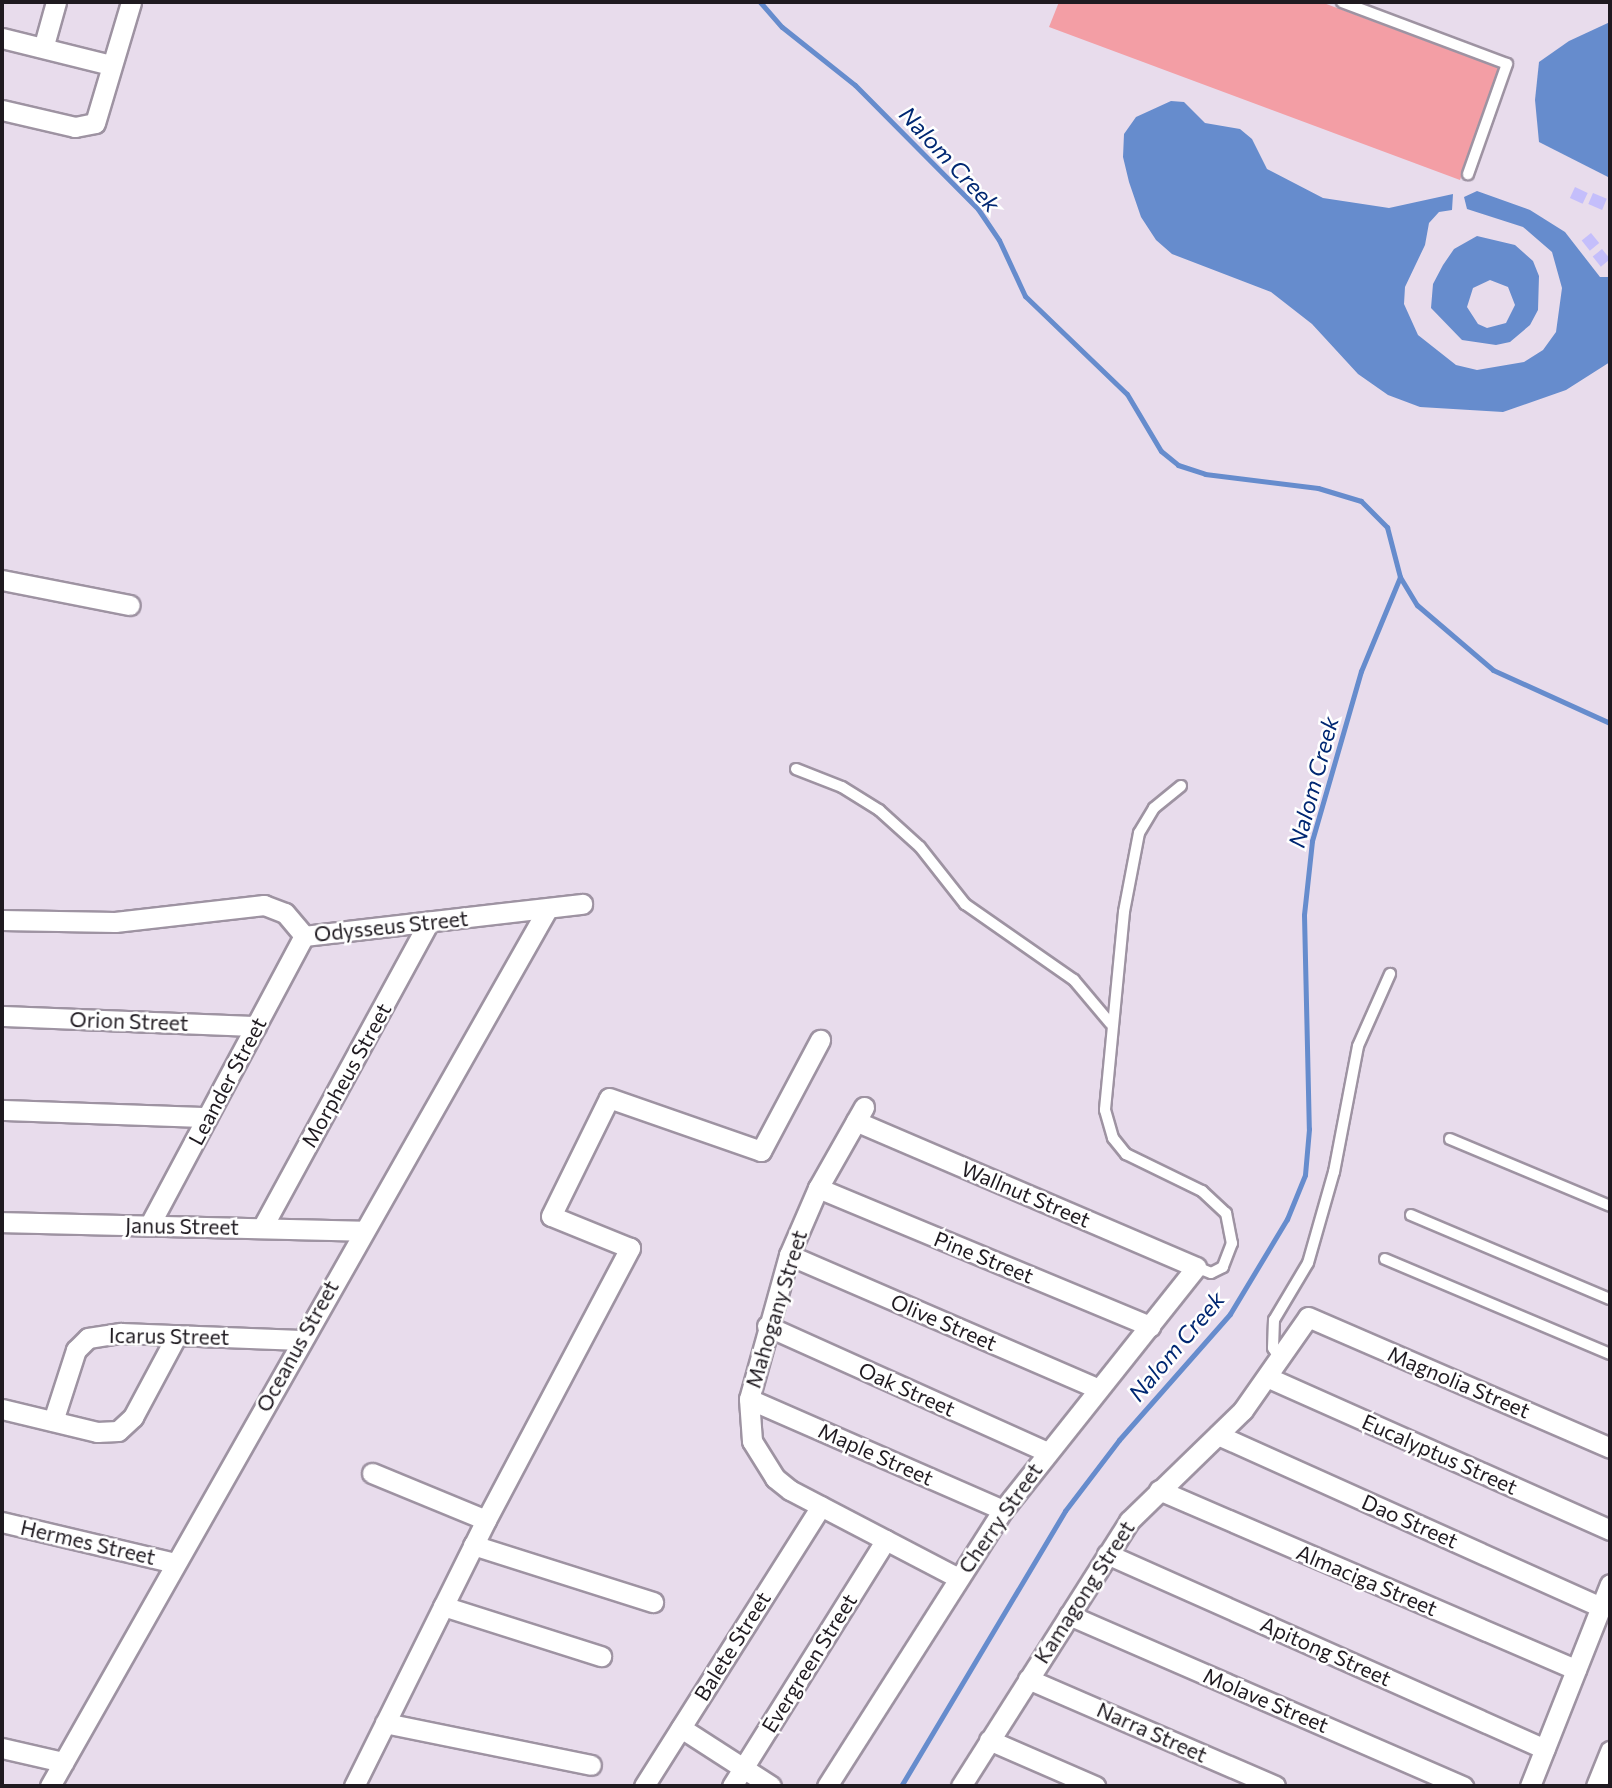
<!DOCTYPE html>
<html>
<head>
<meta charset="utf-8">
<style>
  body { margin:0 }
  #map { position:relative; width:1612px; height:1788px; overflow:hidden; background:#e8dcec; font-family:Commissioner,sans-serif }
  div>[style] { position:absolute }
  .green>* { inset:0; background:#f39ea5 }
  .water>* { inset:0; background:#668ccd }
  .stream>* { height:5px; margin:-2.5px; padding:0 2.5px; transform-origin:2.5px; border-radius:2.5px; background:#668ccd }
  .building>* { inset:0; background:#c4befb; transform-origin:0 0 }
  .roads { filter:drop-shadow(2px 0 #9e93a2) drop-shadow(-2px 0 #9e93a2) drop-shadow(0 2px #9e93a2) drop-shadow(0 -2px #9e93a2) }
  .lane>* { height:10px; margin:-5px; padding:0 5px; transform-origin:5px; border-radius:5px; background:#fff }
  .street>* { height:19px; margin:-9.5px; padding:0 9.5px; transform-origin:9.5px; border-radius:9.5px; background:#fff }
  span { translate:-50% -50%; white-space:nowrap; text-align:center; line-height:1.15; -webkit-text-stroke:5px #fff; paint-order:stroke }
  .street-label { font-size:21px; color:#1f1a20 }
  .water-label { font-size:23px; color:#002772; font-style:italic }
  .frame { position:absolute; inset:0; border:4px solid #1f1a20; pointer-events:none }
</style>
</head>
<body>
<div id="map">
  <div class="green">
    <div style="clip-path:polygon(1059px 2px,1321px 2px,1501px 69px,1460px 180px,1049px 27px)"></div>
  </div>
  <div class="water">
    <div style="clip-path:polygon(1610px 22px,1610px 178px,1539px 142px,1535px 100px,1539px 62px,1569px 41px)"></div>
    <div style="clip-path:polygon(1171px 101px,1184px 102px,1205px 123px,1240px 129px,1252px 139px,1267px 169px,1323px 198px,1389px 208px,1453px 194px,1452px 210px,1439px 212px,1429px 223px,1425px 245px,1405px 287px,1404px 304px,1418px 335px,1456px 365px,1477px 370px,1524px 362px,1543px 350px,1556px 332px,1562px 288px,1552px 252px,1523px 227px,1467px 209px,1464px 197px,1477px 191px,1530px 210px,1565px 232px,1600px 277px,1610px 277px,1610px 362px,1566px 390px,1503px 412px,1420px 407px,1388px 395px,1358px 374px,1312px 324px,1271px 292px,1172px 254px,1156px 240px,1141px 217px,1129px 182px,1123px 157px,1124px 134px,1136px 117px)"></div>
    <div style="clip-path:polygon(evenodd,1477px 236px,1515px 245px,1533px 261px,1539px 276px,1538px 310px,1530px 325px,1510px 342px,1496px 345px,1462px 340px,1431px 308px,1433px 284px,1443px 265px,1454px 249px,1477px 236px,1490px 280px,1508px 287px,1515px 305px,1506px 323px,1487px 328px,1478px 324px,1467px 307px,1473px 288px,1490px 280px)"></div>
  </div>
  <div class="stream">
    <div style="left:760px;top:2px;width:33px;rotate:49deg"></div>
    <div style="left:782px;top:27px;width:93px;rotate:38.5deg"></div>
    <div style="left:855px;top:85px;width:175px;rotate:45.2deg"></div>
    <div style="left:978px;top:209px;width:37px;rotate:56deg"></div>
    <div style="left:999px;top:240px;width:62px;rotate:65.1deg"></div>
    <div style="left:1025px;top:296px;width:141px;rotate:43.9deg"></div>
    <div style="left:1127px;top:394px;width:66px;rotate:59.2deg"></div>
    <div style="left:1161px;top:451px;width:22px;rotate:39deg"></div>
    <div style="left:1178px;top:465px;width:28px;rotate:18deg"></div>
    <div style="left:1205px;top:474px;width:114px;rotate:7.1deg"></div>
    <div style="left:1318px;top:488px;width:45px;rotate:16.8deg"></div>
    <div style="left:1361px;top:501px;width:37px;rotate:45deg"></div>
    <div style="left:1387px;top:527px;width:52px;rotate:75.4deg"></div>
    <div style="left:1400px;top:577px;width:102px;rotate:112.5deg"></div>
    <div style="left:1361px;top:671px;width:177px;rotate:106.1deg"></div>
    <div style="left:1312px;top:841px;width:74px;rotate:96.2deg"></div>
    <div style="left:1304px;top:915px;width:214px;rotate:88.7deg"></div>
    <div style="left:1309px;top:1129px;width:46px;rotate:95deg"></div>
    <div style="left:1305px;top:1175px;width:48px;rotate:112.2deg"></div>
    <div style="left:1287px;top:1219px;width:111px;rotate:121deg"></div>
    <div style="left:1230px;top:1314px;width:168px;rotate:131.4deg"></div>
    <div style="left:1119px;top:1440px;width:89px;rotate:127.3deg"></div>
    <div style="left:1065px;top:1511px;width:320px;rotate:120.8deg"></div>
    <div style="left:1400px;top:577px;width:33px;rotate:59deg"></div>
    <div style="left:1417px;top:605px;width:100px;rotate:40.5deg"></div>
    <div style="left:1493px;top:670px;width:128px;rotate:24.4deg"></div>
  </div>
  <div class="building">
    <div style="left:1575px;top:187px;width:14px;height:12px;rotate:25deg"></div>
    <div style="left:1593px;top:193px;width:15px;height:12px;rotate:23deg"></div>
    <div style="left:1591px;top:233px;width:13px;height:12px;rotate:51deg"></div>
    <div style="left:1602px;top:249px;width:13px;height:12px;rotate:51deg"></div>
  </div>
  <div class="roads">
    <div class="lane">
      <div style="left:1342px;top:2px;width:176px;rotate:20.6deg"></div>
      <div style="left:1507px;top:64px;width:117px;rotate:109.5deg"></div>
      <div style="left:796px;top:769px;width:49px;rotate:21.4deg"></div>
      <div style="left:842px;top:787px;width:44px;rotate:31.9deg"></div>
      <div style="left:879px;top:810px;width:55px;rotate:42.1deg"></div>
      <div style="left:920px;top:847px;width:73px;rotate:51.7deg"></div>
      <div style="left:965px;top:904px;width:133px;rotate:34.9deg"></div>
      <div style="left:1074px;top:980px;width:57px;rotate:49.9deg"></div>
      <div style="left:1181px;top:786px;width:35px;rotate:141deg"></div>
      <div style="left:1154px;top:808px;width:29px;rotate:121deg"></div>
      <div style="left:1139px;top:833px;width:80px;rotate:100.8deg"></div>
      <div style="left:1124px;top:912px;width:199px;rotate:95.5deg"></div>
      <div style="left:1105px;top:1110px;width:29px;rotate:74deg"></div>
      <div style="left:1113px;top:1138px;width:21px;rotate:51deg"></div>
      <div style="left:1126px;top:1154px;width:85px;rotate:26deg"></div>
      <div style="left:1202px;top:1191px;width:33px;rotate:43deg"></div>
      <div style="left:1226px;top:1213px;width:31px;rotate:79deg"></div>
      <div style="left:1232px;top:1243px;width:26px;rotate:111deg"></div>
      <div style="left:1223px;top:1267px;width:13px;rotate:153deg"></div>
      <div style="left:1211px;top:1273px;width:16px;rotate:-158deg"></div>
      <div style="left:1450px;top:1139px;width:173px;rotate:22.7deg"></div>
      <div style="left:1411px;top:1215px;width:216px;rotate:22.9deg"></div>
      <div style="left:1385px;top:1259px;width:244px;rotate:22.9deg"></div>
      <div style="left:1280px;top:1359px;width:13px;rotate:-122deg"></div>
      <div style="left:1273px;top:1348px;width:28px;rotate:-88deg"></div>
      <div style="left:1274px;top:1320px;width:66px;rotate:-59.2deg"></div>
      <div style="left:1308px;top:1263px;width:95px;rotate:-74.1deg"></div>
      <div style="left:1334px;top:1172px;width:128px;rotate:-79.2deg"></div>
      <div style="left:1358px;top:1046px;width:79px;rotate:-66deg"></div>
    </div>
    <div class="street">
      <div style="left:2px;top:38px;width:112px;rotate:13.9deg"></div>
      <div style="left:44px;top:45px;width:45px;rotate:-74.4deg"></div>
      <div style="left:2px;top:110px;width:75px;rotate:13.1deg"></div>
      <div style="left:75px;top:127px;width:20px;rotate:-11deg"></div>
      <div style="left:95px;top:123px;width:126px;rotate:-73.4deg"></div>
      <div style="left:2px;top:580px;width:130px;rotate:11.1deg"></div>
      <div style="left:2px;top:920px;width:113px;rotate:1deg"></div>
      <div style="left:115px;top:922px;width:150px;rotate:-6.5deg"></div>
      <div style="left:264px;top:905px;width:22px;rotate:21deg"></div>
      <div style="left:285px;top:913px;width:30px;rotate:50deg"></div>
      <div style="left:304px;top:936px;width:280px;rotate:-6.6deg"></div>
      <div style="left:2px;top:1016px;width:254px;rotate:2.3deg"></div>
      <div style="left:864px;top:1107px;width:93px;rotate:119.6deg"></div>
      <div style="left:818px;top:1188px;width:73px;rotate:113.4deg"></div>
      <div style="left:789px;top:1255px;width:149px;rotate:105.5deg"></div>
      <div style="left:749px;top:1399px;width:42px;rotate:85.9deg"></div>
      <div style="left:752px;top:1441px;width:44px;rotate:58.1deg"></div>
      <div style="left:775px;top:1478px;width:19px;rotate:39deg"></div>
      <div style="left:790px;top:1490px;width:190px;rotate:27.6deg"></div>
      <div style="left:2px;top:1110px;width:205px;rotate:2deg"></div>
      <div style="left:818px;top:1188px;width:360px;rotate:22.6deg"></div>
      <div style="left:2px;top:1222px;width:361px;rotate:1.4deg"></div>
      <div style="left:149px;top:1226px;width:329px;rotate:-61.9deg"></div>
      <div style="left:262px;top:1228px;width:349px;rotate:-61.4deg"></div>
      <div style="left:789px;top:1255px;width:337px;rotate:23.4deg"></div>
      <div style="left:767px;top:1326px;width:307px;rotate:24.2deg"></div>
      <div style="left:1269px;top:1378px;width:373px;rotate:24deg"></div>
      <div style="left:749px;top:1399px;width:277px;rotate:23.6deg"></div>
      <div style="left:2px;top:1409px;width:98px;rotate:13.6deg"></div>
      <div style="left:97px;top:1432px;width:21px;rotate:-3deg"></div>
      <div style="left:118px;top:1431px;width:21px;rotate:-43deg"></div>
      <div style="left:133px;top:1417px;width:93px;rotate:-61.8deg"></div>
      <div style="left:53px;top:1421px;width:75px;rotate:-72.1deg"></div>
      <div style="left:76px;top:1350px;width:17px;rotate:-45deg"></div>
      <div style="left:88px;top:1338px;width:33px;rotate:-9deg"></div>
      <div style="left:121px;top:1333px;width:180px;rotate:2.2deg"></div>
      <div style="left:1218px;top:1435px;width:420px;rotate:24.2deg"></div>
      <div style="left:372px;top:1473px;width:123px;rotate:22.4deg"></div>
      <div style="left:1159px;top:1490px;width:454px;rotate:23.3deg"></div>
      <div style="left:2px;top:1522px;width:178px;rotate:13.3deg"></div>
      <div style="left:473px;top:1545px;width:189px;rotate:17.6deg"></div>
      <div style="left:1107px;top:1554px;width:479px;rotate:24deg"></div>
      <div style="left:443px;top:1606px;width:166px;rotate:17.6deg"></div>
      <div style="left:1069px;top:1615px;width:430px;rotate:23.5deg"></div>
      <div style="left:1028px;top:1679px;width:269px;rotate:23.4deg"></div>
      <div style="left:385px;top:1723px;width:210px;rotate:11.5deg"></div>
      <div style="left:681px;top:1728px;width:107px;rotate:32.8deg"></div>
      <div style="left:989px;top:1740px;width:116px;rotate:23.5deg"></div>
      <div style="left:2px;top:1748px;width:63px;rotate:12.9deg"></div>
      <div style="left:50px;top:1786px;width:1009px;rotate:-60.44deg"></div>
      <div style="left:354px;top:1786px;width:297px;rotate:-63.6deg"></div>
      <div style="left:486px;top:1520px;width:308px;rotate:-62.1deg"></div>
      <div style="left:630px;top:1248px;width:85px;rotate:-157.9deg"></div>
      <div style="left:551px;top:1216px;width:131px;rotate:-63.8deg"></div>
      <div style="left:609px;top:1098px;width:161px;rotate:19.2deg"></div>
      <div style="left:761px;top:1151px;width:126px;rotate:-62deg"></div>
      <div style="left:644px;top:1786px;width:331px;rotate:-57.7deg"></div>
      <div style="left:732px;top:1786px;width:290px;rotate:-58deg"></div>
      <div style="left:827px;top:1786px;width:327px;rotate:-57.5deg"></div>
      <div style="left:1003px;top:1510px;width:310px;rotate:-51.5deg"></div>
      <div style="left:1196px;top:1267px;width:370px;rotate:-156.8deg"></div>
      <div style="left:961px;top:1786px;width:314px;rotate:-57.6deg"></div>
      <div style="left:1129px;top:1521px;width:159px;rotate:-44.2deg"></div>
      <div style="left:1243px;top:1410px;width:113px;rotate:-55deg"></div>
      <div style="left:1308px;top:1317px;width:329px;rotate:23.4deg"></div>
      <div style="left:1530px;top:1786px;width:217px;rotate:-68.4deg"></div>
      <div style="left:1596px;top:1786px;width:38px;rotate:-68deg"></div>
    </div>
  </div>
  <div class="street-label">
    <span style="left:391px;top:926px;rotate:-6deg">Odysseus Street</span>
    <span style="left:129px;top:1021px;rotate:2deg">Orion Street</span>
    <span style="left:346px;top:1075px;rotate:-61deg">Morpheus Street</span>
    <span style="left:227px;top:1081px;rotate:-62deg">Leander Street</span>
    <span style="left:1026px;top:1194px;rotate:23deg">Wallnut Street</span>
    <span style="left:182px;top:1226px;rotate:1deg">Janus Street</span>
    <span style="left:984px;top:1257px;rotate:22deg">Pine Street</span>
    <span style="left:776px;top:1309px;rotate:-73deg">Mahogany Street</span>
    <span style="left:944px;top:1322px;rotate:23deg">Olive Street</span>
    <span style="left:169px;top:1336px;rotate:1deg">Icarus Street</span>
    <span style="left:297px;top:1346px;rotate:-61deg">Oceanus Street</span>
    <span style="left:1459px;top:1382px;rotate:23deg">Magnolia Street</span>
    <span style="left:907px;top:1389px;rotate:24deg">Oak Street</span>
    <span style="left:876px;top:1454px;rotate:24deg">Maple Street</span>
    <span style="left:1440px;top:1454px;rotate:24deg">Eucalyptus Street</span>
    <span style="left:1000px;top:1518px;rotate:-55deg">Cherry Street</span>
    <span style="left:1410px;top:1521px;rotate:24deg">Dao Street</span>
    <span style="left:88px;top:1542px;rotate:13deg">Hermes Street</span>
    <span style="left:1367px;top:1580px;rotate:23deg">Almaciga Street</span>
    <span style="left:1084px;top:1592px;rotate:-57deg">Kamagong Street</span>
    <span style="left:732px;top:1646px;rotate:-58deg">Balete Street</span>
    <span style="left:1326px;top:1651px;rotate:24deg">Apitong Street</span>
    <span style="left:809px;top:1663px;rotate:-58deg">Evergreen Street</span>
    <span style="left:1266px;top:1700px;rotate:23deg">Molave Street</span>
    <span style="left:1152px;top:1732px;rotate:24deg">Narra Street</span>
  </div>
  <div class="water-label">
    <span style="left:950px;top:159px;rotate:47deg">Nalom Creek</span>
    <span style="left:1313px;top:782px;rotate:-75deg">Nalom Creek</span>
    <span style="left:1176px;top:1346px;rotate:-50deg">Nalom Creek</span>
  </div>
  <div class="frame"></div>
</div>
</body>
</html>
